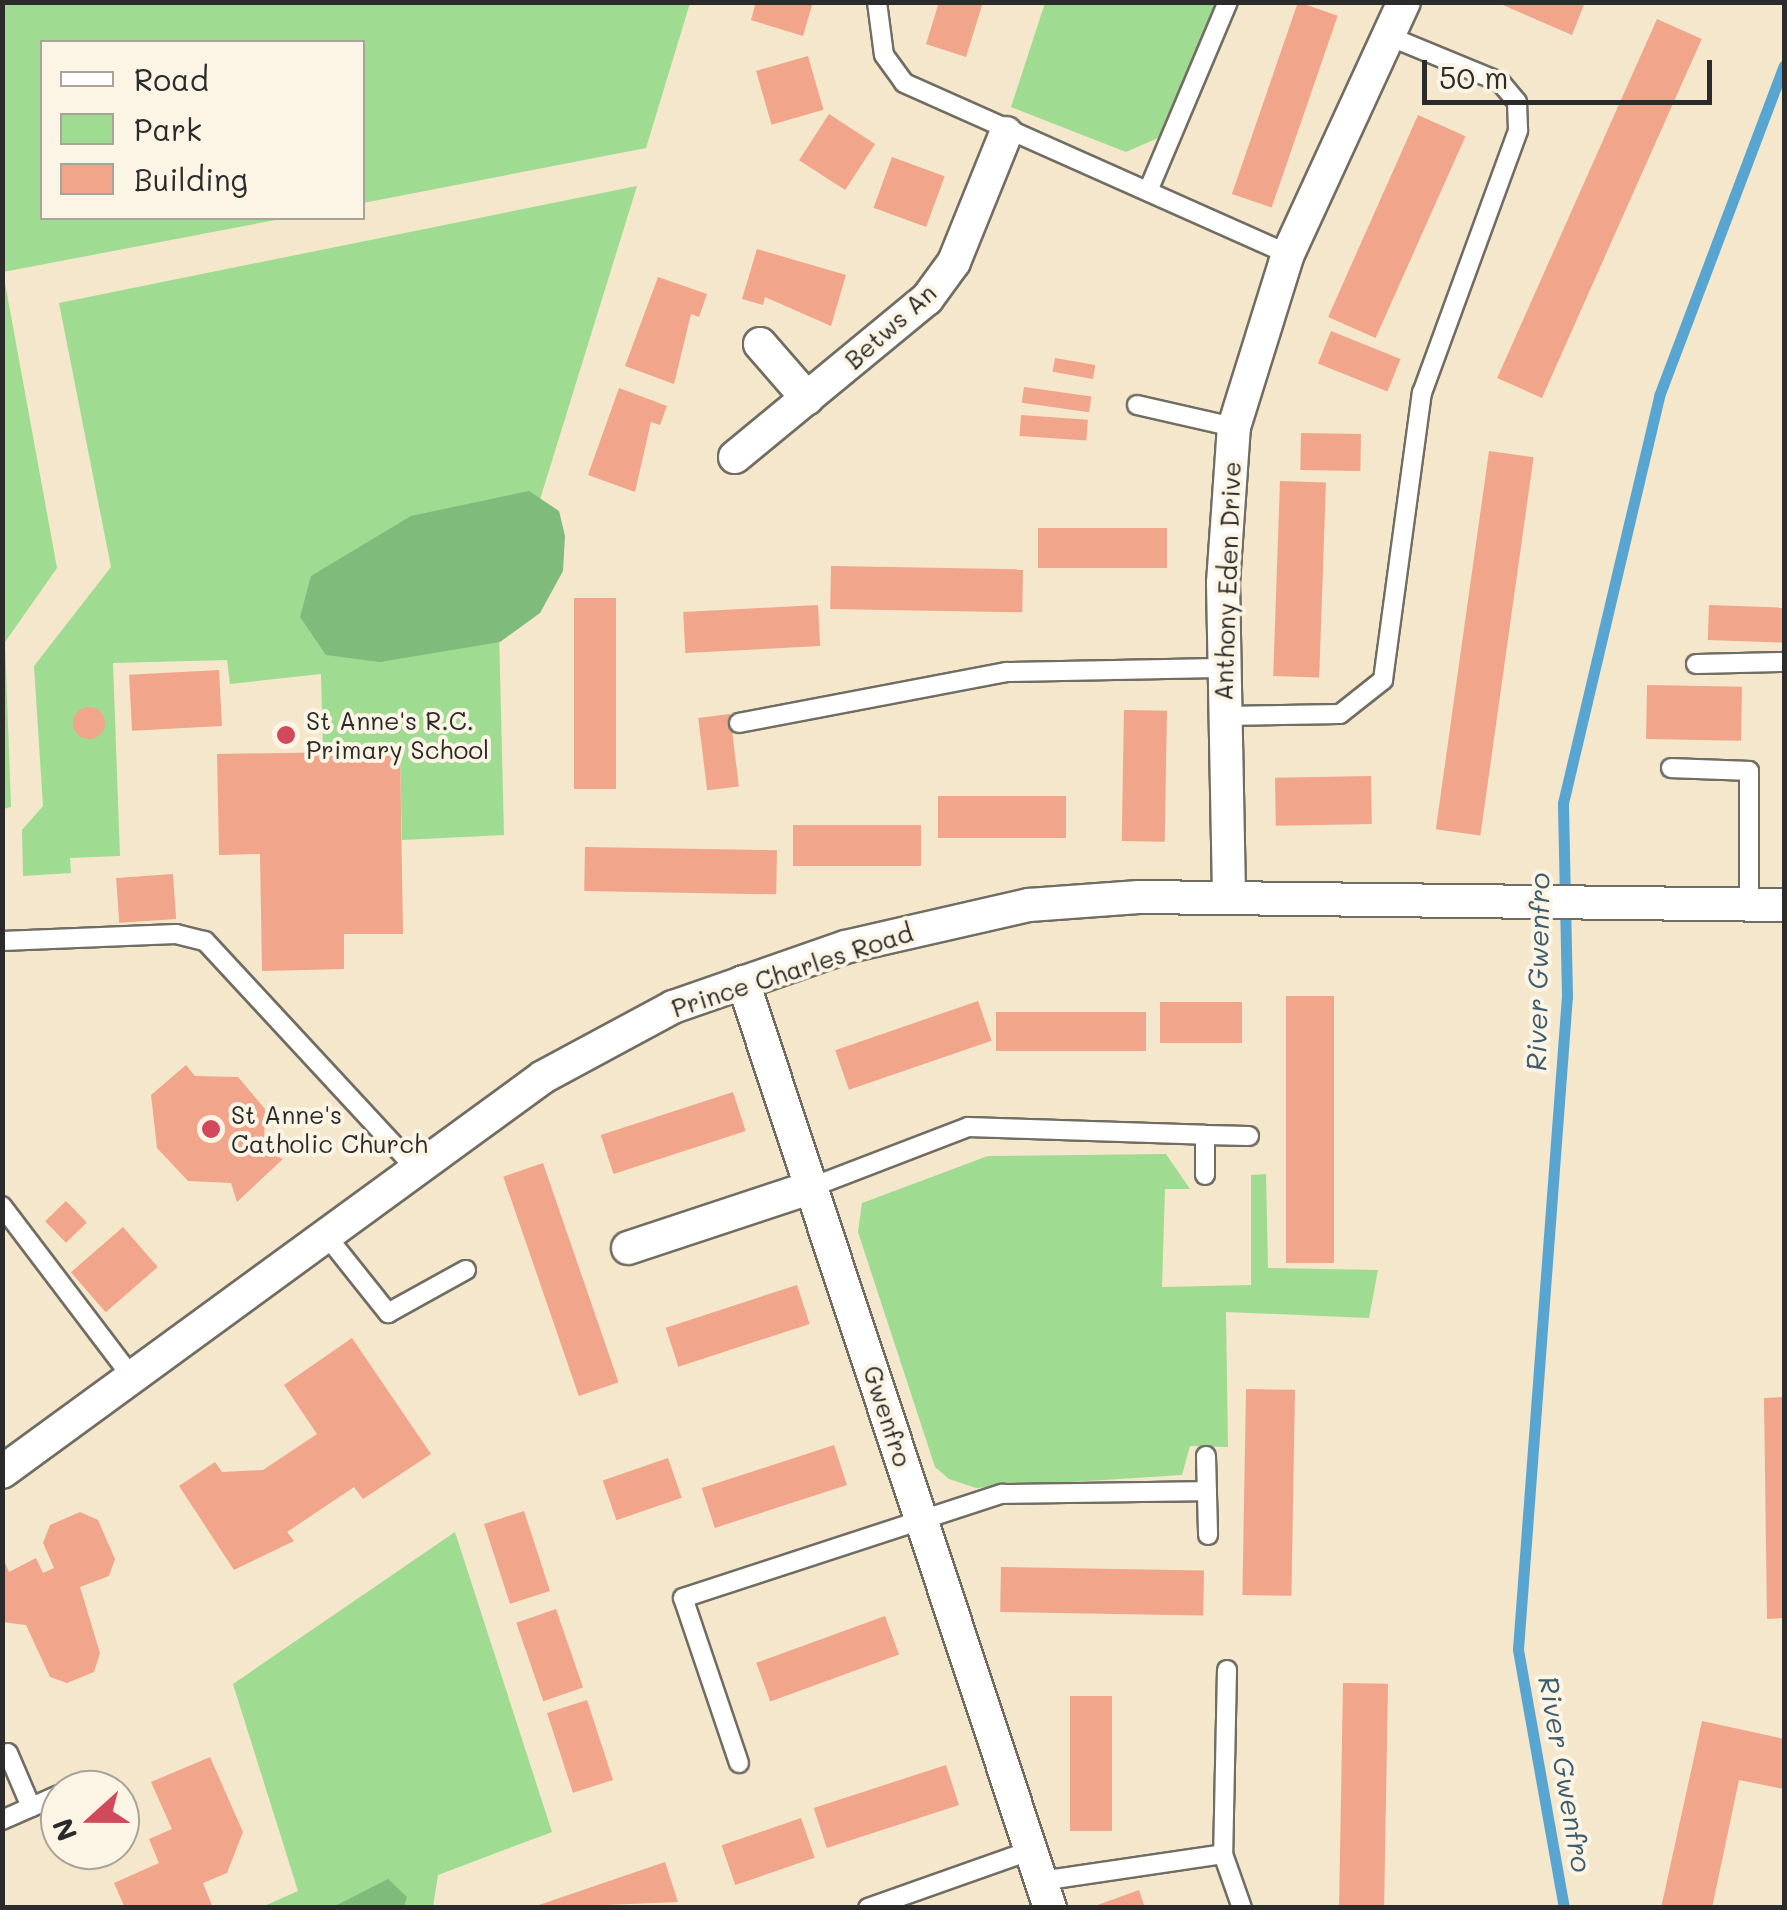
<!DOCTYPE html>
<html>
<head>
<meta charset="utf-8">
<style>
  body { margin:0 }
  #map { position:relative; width:1787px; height:1910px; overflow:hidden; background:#f4e7cc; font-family:Mali,sans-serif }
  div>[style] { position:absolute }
  .green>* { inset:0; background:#9fdb90 }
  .forest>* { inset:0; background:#7fbb7a }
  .stream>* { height:11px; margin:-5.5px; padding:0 5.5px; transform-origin:5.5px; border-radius:5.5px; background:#59a5d1 }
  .building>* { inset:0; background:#f1a58a; transform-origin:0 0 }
  .round { border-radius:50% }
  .roads { filter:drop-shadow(2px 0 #716d63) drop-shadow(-2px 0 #716d63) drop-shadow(0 2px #716d63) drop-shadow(0 -2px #716d63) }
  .lane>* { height:18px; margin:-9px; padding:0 9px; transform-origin:9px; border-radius:9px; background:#fff }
  .street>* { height:32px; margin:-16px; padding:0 16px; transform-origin:16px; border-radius:16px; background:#fff }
  .dots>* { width:28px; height:28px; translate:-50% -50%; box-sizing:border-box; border:5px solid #fcf5e5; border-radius:50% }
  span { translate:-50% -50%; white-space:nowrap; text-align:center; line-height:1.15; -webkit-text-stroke:8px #fcf5e5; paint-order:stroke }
  .street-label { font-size:25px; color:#2b2b2b }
  .poi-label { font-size:25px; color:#2b2b2b }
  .left { translate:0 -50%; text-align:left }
  .water-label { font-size:28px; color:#3d5c6d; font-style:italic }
  .frame { position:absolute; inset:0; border:5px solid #2b2b2b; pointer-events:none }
  .legend { position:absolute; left:40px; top:40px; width:325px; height:180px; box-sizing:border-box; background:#fcf5e5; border:2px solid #a8a49b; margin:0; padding:12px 18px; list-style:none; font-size:30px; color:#2b2b2b }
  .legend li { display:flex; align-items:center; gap:20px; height:50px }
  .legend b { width:50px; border:2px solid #a8a49b }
  .north { position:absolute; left:40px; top:1770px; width:100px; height:100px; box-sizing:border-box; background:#fcf5e5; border:2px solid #a8a49b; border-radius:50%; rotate:249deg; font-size:28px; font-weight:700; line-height:40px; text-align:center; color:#2b2b2b }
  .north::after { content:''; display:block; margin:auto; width:35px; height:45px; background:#d1495b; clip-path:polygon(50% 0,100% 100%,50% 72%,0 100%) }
  .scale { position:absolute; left:1422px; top:60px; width:290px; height:45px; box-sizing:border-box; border:5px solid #2b2b2b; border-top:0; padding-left:12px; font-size:30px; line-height:35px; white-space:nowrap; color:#2b2b2b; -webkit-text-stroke:8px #fcf5e5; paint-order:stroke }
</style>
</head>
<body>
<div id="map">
  <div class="green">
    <div style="clip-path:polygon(2px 3px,690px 3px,646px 148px,363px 203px,362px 42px,42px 42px,42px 218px,286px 218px,3px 272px,57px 568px,5px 642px,11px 807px,3px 809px)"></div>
    <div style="clip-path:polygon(1045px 3px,1221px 3px,1158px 138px,1126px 152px,1011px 107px)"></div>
    <div style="clip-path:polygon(637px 186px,499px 632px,504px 835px,402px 840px,400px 751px,323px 752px,321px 674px,230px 684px,227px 660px,113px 663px,120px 856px,70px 858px,71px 873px,23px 876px,22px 830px,43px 806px,34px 666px,111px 567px,59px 303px)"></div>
    <div style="clip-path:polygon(1166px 1154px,1190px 1189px,1165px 1189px,1162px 1287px,1251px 1285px,1251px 1175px,1266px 1174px,1268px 1268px,1378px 1270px,1369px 1318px,1226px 1312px,1228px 1447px,1190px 1446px,1182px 1475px,976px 1488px,949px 1479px,935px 1467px,858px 1232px,862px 1203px,988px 1156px)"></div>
    <div style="clip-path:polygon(455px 1532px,552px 1832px,438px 1875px,433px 1907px,262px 1907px,298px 1891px,233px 1684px)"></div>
  </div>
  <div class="forest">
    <div style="clip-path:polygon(529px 491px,559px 511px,565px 536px,563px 571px,540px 613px,500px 642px,380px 662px,326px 655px,300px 617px,311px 576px,411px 516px)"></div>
    <div style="clip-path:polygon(388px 1879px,407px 1897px,404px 1907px,333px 1907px)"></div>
  </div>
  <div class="stream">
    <div style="left:1564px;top:1908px;width:263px;rotate:-100.1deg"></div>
    <div style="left:1518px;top:1649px;width:655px;rotate:-85.71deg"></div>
    <div style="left:1567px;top:996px;width:193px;rotate:-91.2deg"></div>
    <div style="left:1563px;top:803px;width:418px;rotate:-76.7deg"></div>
    <div style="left:1659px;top:396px;width:353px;rotate:-69.3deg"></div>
  </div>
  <div class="building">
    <div style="clip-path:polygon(756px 2px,813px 2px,803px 36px,751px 20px)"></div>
    <div style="clip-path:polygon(939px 2px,983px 2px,966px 57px,926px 44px)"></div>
    <div style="left:1298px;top:2px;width:42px;height:203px;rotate:19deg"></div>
    <div style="clip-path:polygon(1496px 2px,1585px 2px,1572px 35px)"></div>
    <div style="left:1657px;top:19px;width:49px;height:393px;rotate:24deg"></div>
    <div style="left:808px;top:56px;width:56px;height:54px;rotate:74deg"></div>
    <div style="left:829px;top:114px;width:55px;height:55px;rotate:33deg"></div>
    <div style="left:1418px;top:115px;width:52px;height:221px;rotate:24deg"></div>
    <div style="left:892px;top:157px;width:56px;height:54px;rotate:20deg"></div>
    <div style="clip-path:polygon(757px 249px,846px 275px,831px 326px,765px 297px,763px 305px,742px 299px)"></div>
    <div style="clip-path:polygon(658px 277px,707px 294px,699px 317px,691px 314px,674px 384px,625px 366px)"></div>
    <div style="left:1331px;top:331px;width:75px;height:35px;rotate:22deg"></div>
    <div style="left:1055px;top:358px;width:41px;height:14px;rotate:10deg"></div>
    <div style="left:1024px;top:387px;width:68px;height:16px;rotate:8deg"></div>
    <div style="clip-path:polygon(619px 388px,667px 406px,660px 425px,651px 422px,635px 492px,588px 475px)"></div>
    <div style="left:1021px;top:415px;width:67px;height:21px;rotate:4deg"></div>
    <div style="left:1301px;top:433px;width:60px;height:37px;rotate:1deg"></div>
    <div style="left:1489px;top:451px;width:45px;height:382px;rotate:8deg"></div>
    <div style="left:1280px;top:481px;width:46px;height:195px;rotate:2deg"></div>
    <div style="left:1038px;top:528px;width:129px;height:40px"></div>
    <div style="left:831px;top:566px;width:192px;height:43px;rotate:1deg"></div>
    <div style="left:574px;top:598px;width:42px;height:191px"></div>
    <div style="left:818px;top:605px;width:41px;height:135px;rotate:87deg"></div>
    <div style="left:1709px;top:605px;width:75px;height:35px;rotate:2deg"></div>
    <div style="left:219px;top:670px;width:56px;height:90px;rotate:87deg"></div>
    <div style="left:1647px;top:685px;width:95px;height:54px;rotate:1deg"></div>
    <div class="round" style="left:73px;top:707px;width:32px;height:32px"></div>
    <div style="left:1124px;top:710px;width:43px;height:131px;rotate:1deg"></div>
    <div style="left:730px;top:714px;width:73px;height:32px;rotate:83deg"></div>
    <div style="clip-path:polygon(400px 751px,403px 934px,344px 934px,344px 969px,262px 971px,260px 854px,219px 855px,217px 754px)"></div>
    <div style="left:1371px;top:776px;width:48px;height:96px;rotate:89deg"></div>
    <div style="left:1066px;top:796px;width:42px;height:128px;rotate:90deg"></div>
    <div style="left:921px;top:825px;width:41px;height:128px;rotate:90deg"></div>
    <div style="left:585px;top:847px;width:192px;height:44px;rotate:1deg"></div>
    <div style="left:173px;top:874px;width:45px;height:57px;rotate:86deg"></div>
    <div style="left:1286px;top:996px;width:48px;height:267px"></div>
    <div style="left:978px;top:1001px;width:42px;height:151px;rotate:71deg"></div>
    <div style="left:1160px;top:1002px;width:82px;height:41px"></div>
    <div style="left:996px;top:1012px;width:150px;height:39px"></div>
    <div style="clip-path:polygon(186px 1065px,195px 1076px,238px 1077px,265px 1109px,264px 1150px,283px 1159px,237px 1202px,231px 1183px,188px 1181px,157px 1148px,151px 1095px)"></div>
    <div style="left:733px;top:1092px;width:41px;height:139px;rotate:72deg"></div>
    <div style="left:543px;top:1163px;width:232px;height:42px;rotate:71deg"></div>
    <div style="left:66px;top:1201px;width:30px;height:29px;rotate:46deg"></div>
    <div style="left:123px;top:1227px;width:53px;height:69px;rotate:49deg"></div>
    <div style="left:797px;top:1285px;width:41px;height:138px;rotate:72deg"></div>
    <div style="clip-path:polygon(352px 1338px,431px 1454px,363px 1499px,354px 1487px,287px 1532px,294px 1541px,234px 1570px,179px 1486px,215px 1462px,222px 1472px,263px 1470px,317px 1434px,284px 1385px)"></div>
    <div style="left:1246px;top:1389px;width:49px;height:206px;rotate:1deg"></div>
    <div style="clip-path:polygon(1784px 1397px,1784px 1618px,1767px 1619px,1764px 1398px)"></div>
    <div style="left:834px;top:1445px;width:42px;height:139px;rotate:72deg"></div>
    <div style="left:668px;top:1458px;width:42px;height:69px;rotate:71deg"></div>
    <div style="left:524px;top:1511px;width:84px;height:42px;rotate:72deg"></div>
    <div style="clip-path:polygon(80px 1512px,98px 1520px,115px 1559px,109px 1576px,80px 1587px,100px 1653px,94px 1672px,67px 1683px,50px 1677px,26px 1625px,2px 1622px,2px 1556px,9px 1572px,36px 1558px,43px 1573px,54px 1568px,43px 1543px,50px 1525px)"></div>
    <div style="left:1001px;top:1567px;width:203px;height:45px;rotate:1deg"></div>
    <div style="left:556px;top:1609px;width:83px;height:42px;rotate:71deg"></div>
    <div style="left:885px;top:1616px;width:41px;height:137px;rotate:70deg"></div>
    <div style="left:1343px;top:1683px;width:45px;height:225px;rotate:1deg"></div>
    <div style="left:1070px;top:1696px;width:42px;height:135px"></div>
    <div style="left:587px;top:1700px;width:84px;height:42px;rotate:72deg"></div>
    <div style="clip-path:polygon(1702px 1721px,1784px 1739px,1784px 1789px,1739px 1780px,1712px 1908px,1661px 1908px)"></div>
    <div style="clip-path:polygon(210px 1757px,243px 1832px,227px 1873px,203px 1883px,213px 1908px,125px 1908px,114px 1883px,159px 1863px,149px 1839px,172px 1829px,151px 1782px)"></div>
    <div style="left:946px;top:1765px;width:42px;height:139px;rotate:72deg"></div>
    <div style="left:801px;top:1818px;width:42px;height:84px;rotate:71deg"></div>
    <div style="clip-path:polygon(665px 1862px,678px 1902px,533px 1908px,533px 1907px)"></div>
    <div style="clip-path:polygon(1139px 1890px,1145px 1908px,1092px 1908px,1092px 1907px)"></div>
  </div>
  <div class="roads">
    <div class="lane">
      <div style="left:877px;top:2px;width:53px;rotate:82.5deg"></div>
      <div style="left:884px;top:55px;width:34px;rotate:54deg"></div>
      <div style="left:904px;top:83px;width:420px;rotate:24deg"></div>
      <div style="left:1148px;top:191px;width:205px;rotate:-67.1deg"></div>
      <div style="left:1137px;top:405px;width:99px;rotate:12.8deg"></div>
      <div style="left:1696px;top:664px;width:88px;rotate:-1.3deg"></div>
      <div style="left:1224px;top:716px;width:116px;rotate:-1deg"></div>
      <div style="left:1340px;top:714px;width:55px;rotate:-38.3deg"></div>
      <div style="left:1383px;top:680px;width:290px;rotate:-82.3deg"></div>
      <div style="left:1422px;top:393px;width:280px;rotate:-69.9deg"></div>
      <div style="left:1518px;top:130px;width:28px;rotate:-92deg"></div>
      <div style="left:1517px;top:102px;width:26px;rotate:-130deg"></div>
      <div style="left:1500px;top:82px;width:118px;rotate:-157.6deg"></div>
      <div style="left:739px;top:723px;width:272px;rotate:-10.8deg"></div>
      <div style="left:1006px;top:672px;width:216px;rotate:-1.1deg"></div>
      <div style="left:1671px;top:768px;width:78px;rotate:2.2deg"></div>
      <div style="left:1749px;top:771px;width:133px;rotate:90deg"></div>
      <div style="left:2px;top:941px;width:174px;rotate:-2.3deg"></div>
      <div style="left:176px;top:934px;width:30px;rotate:14deg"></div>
      <div style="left:205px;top:941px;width:315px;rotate:47.2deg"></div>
      <div style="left:1205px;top:1135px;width:44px;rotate:1.3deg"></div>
      <div style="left:812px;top:1187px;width:167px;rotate:-21deg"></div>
      <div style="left:968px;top:1127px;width:237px;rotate:1.9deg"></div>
      <div style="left:1205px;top:1135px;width:40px;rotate:90deg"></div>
      <div style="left:2px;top:1206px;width:218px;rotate:52.8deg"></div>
      <div style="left:329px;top:1239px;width:95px;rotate:51.4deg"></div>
      <div style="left:388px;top:1313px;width:89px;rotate:-28.9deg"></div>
      <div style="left:1206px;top:1456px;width:79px;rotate:88.5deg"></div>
      <div style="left:1227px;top:1670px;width:184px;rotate:91.2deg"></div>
      <div style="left:1223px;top:1854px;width:57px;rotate:70.6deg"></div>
      <div style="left:8px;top:1753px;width:59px;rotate:66.9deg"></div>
      <div style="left:739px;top:1763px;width:174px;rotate:-108.7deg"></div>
      <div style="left:683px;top:1598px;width:336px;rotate:-18.1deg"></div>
      <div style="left:1002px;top:1494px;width:205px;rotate:-0.8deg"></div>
      <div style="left:2px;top:1820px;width:62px;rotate:-23.7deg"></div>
      <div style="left:1041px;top:1881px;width:184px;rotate:-8.4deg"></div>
      <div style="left:868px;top:1908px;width:174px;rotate:-19.5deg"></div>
    </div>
    <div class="street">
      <div style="left:760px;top:344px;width:72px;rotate:49deg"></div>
      <div style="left:735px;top:457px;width:249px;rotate:-39.5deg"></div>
      <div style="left:927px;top:299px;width:46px;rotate:-53.9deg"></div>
      <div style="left:954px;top:262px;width:139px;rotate:-68deg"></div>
      <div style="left:1229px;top:895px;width:312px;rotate:-91.1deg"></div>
      <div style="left:1223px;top:583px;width:156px;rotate:-86deg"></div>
      <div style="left:1234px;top:427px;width:181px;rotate:-72.7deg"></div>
      <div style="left:1288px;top:254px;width:277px;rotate:-65.3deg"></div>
      <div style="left:743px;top:982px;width:976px;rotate:71.66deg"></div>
      <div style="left:628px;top:1248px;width:194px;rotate:-18.3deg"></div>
      <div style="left:2px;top:1472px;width:670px;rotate:-36.13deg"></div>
      <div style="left:543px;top:1077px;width:148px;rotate:-28.3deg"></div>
      <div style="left:673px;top:1007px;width:182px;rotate:-19.2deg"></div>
      <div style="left:845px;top:947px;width:189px;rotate:-12.9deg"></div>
      <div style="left:1029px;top:905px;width:110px;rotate:-4.2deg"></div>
      <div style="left:1139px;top:897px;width:645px;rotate:0.71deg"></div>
    </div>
  </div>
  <div class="dots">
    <div style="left:286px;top:735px;background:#d1495b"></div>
    <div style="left:211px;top:1129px;background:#d1495b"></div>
  </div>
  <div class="street-label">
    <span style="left:890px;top:326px;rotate:-42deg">Betws An</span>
    <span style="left:1227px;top:581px;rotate:-88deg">Anthony Eden Drive</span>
    <span style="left:792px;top:970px;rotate:-18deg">Prince Charles Road</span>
    <span style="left:888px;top:1416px;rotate:72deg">Gwenfro</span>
  </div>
  <div class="poi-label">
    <span class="left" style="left:306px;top:735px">St Anne's R.C.<br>Primary School</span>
    <span class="left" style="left:231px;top:1129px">St Anne's<br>Catholic Church</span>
  </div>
  <div class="water-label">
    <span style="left:1537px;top:972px;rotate:-89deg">River Gwenfro</span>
    <span style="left:1566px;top:1774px;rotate:80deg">River Gwenfro</span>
  </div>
  <div class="frame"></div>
  <ul class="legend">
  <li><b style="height:12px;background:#fff"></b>Road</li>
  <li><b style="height:28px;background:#9fdb90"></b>Park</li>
  <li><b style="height:28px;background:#f1a58a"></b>Building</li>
  </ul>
  <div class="north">N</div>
  <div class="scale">50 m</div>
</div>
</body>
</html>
